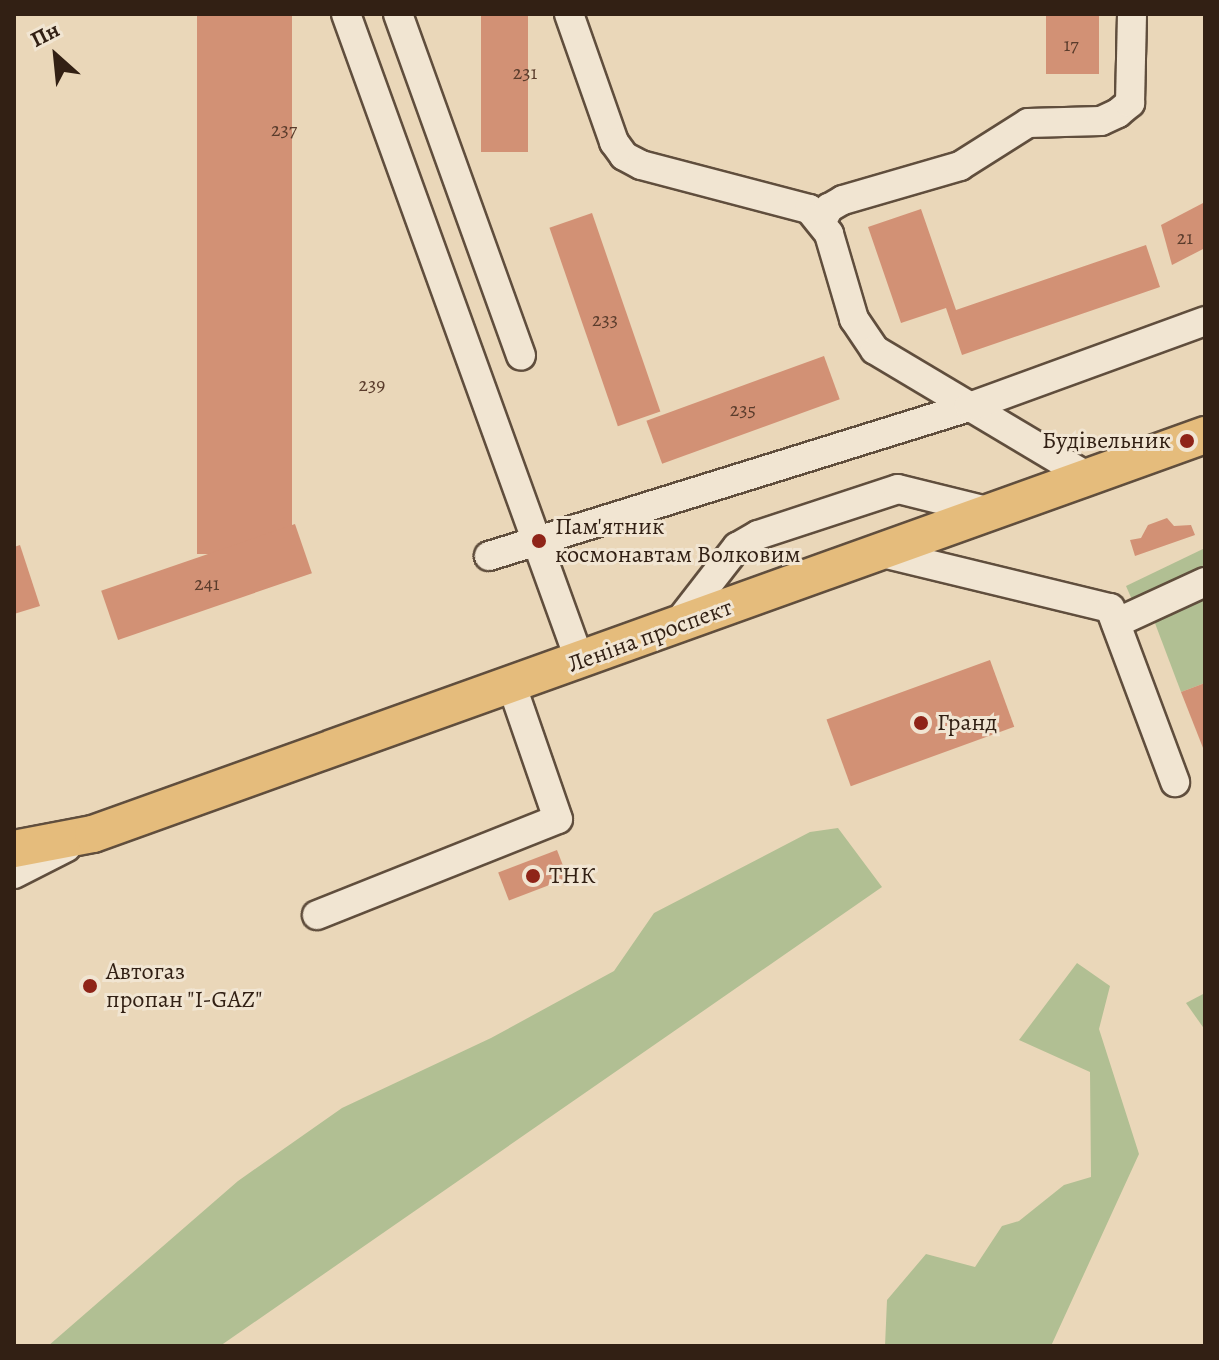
<!DOCTYPE html>
<html>
<head>
<meta charset="utf-8">
<style>
  body { margin:0 }
  #map { position:relative; width:1219px; height:1360px; overflow:hidden; background:#ead7b9; font-family:Alegreya,serif }
  div>[style] { position:absolute }
  .green>* { inset:0; background:#b1bf93 }
  .building>* { inset:0; background:#d29175; transform-origin:0 0 }
  .roads { filter:drop-shadow(2px 0 #604e3d) drop-shadow(-2px 0 #604e3d) drop-shadow(0 2px #604e3d) drop-shadow(0 -2px #604e3d) }
  .minor>* { height:28px; margin:-14px; padding:0 14px; transform-origin:14px; border-radius:14px; background:#f1e5d2 }
  .major>* { height:36px; margin:-18px; padding:0 18px; transform-origin:18px; border-radius:18px; background:#e5bc7c }
  .dots>* { width:22px; height:22px; translate:-50% -50%; box-sizing:border-box; border:4px solid #f1e5d2; border-radius:50% }
  span { translate:-50% -50%; white-space:nowrap; text-align:center; line-height:1.15; -webkit-text-stroke:6px #f1e5d2; paint-order:stroke }
  .number-label { font-size:20px; color:#5a3c2c }
  .number-label span { -webkit-text-stroke-width:0 }
  .poi-label { font-size:24px; color:#322014 }
  .right { translate:-100% -50%; text-align:right }
  .left { translate:0 -50%; text-align:left }
  .street-label { font-size:24px; color:#322014 }
  .frame { position:absolute; inset:0; border:16px solid #322014; pointer-events:none }
  .north { position:absolute; left:16px; top:16px; width:80px; height:80px; -webkit-text-stroke:6px #f1e5d2; paint-order:stroke; rotate:333deg; font-size:22px; font-weight:700; line-height:32px; text-align:center; color:#322014 }
  .north::after { content:''; display:block; margin:auto; width:28px; height:36px; background:#322014; clip-path:polygon(50% 0,100% 100%,50% 72%,0 100%) }
</style>
</head>
<body>
<div id="map">
  <div class="green">
    <div style="clip-path:polygon(1205px 548px,1205px 572px,1133px 602px,1126px 586px)"></div>
    <div style="clip-path:polygon(1205px 584px,1205px 683px,1181px 692px,1150px 610px)"></div>
    <div style="clip-path:polygon(838px 828px,882px 887px,220px 1346px,48px 1346px,238px 1181px,342px 1108px,491px 1038px,614px 971px,654px 913px,810px 832px)"></div>
    <div style="clip-path:polygon(1077px 963px,1110px 986px,1099px 1029px,1139px 1154px,1051px 1346px,885px 1346px,887px 1300px,926px 1254px,975px 1267px,1002px 1226px,1019px 1221px,1064px 1185px,1091px 1177px,1090px 1072px,1019px 1040px)"></div>
    <div style="clip-path:polygon(1205px 993px,1205px 1030px,1186px 1003px)"></div>
  </div>
  <div class="building">
    <div style="left:197px;top:14px;width:95px;height:540px"></div>
    <div style="left:481px;top:14px;width:47px;height:138px"></div>
    <div style="left:1046px;top:14px;width:53px;height:60px"></div>
    <div style="clip-path:polygon(1205px 202px,1205px 248px,1172px 265px,1161px 225px)"></div>
    <div style="clip-path:polygon(921px 209px,956px 310px,1146px 245px,1160px 287px,962px 355px,946px 308px,901px 323px,868px 227px)"></div>
    <div style="left:592px;top:213px;width:210px;height:45px;rotate:71deg"></div>
    <div style="left:824px;top:356px;width:46px;height:189px;rotate:70deg"></div>
    <div style="clip-path:polygon(1167px 518px,1174px 526px,1191px 525px,1195px 535px,1135px 556px,1130px 540px,1141px 538px,1148px 525px)"></div>
    <div style="left:295px;top:524px;width:52px;height:205px;rotate:71deg"></div>
    <div style="clip-path:polygon(20px 545px,40px 606px,14px 614px,14px 547px)"></div>
    <div style="left:990px;top:660px;width:71px;height:174px;rotate:70deg"></div>
    <div style="clip-path:polygon(1205px 683px,1205px 753px,1181px 692px)"></div>
    <div style="left:557px;top:850px;width:30px;height:63px;rotate:69deg"></div>
  </div>
  <div class="roads">
    <div class="minor">
      <div style="left:346px;top:14px;width:688px;rotate:70.12deg"></div>
      <div style="left:398px;top:14px;width:363px;rotate:70.2deg"></div>
      <div style="left:569px;top:14px;width:136px;rotate:70.6deg"></div>
      <div style="left:614px;top:142px;width:17px;rotate:54deg"></div>
      <div style="left:624px;top:156px;width:19px;rotate:28deg"></div>
      <div style="left:641px;top:165px;width:174px;rotate:14.7deg"></div>
      <div style="left:809px;top:209px;width:32px;rotate:51deg"></div>
      <div style="left:829px;top:234px;width:89px;rotate:73.6deg"></div>
      <div style="left:854px;top:319px;width:37px;rotate:56deg"></div>
      <div style="left:875px;top:350px;width:246px;rotate:30.8deg"></div>
      <div style="left:822px;top:221px;width:15px;rotate:-62deg"></div>
      <div style="left:829px;top:208px;width:16px;rotate:-30deg"></div>
      <div style="left:843px;top:200px;width:122px;rotate:-16.2deg"></div>
      <div style="left:960px;top:166px;width:80px;rotate:-32.3deg"></div>
      <div style="left:1028px;top:123px;width:73px;rotate:-1.6deg"></div>
      <div style="left:1101px;top:121px;width:19px;rotate:-25deg"></div>
      <div style="left:1118px;top:113px;width:16px;rotate:-40deg"></div>
      <div style="left:1130px;top:103px;width:89px;rotate:-88.7deg"></div>
      <div style="left:878px;top:552px;width:239px;rotate:13.6deg"></div>
      <div style="left:1110px;top:608px;width:186px;rotate:69.5deg"></div>
      <div style="left:489px;top:556px;width:503px;rotate:-17.25deg"></div>
      <div style="left:969px;top:407px;width:251px;rotate:-20deg"></div>
      <div style="left:1116px;top:623px;width:98px;rotate:-24.7deg"></div>
      <div style="left:674px;top:628px;width:103px;rotate:-52.1deg"></div>
      <div style="left:737px;top:547px;width:24px;rotate:-30deg"></div>
      <div style="left:758px;top:535px;width:147px;rotate:-18.2deg"></div>
      <div style="left:898px;top:489px;width:92px;rotate:13.9deg"></div>
      <div style="left:14px;top:874px;width:59px;rotate:-27deg"></div>
      <div style="left:317px;top:915px;width:259px;rotate:-21.7deg"></div>
      <div style="left:558px;top:819px;width:141px;rotate:-109.1deg"></div>
    </div>
    <div class="major">
      <div style="left:14px;top:849px;width:80px;rotate:-10.8deg"></div>
      <div style="left:93px;top:834px;width:1181px;rotate:-19.74deg"></div>
    </div>
  </div>
  <div class="dots">
    <div style="left:1187px;top:441px;background:#8f2418"></div>
    <div style="left:539px;top:541px;background:#8f2418"></div>
    <div style="left:921px;top:723px;background:#8f2418"></div>
    <div style="left:533px;top:876px;background:#8f2418"></div>
    <div style="left:90px;top:986px;background:#8f2418"></div>
  </div>
  <div class="number-label">
    <span style="left:1071px;top:44px">17</span>
    <span style="left:525px;top:72px">231</span>
    <span style="left:284px;top:129px">237</span>
    <span style="left:1185px;top:237px">21</span>
    <span style="left:605px;top:319px">233</span>
    <span style="left:372px;top:384px">239</span>
    <span style="left:743px;top:409px">235</span>
    <span style="left:207px;top:583px">241</span>
  </div>
  <div class="poi-label">
    <span class="right" style="left:1171px;top:441px">Будівельник</span>
    <span class="left" style="left:555px;top:541px">Пам'ятник<br>космонавтам Волковим</span>
    <span class="left" style="left:937px;top:723px">Гранд</span>
    <span class="left" style="left:549px;top:876px">ТНК</span>
    <span class="left" style="left:106px;top:986px">Автогаз<br>пропан "I-GAZ"</span>
  </div>
  <div class="street-label">
    <span style="left:650px;top:636px;rotate:-20deg">Леніна проспект</span>
  </div>
  <div class="frame"></div>
  <div class="north">Пн</div>
</div>
</body>
</html>
